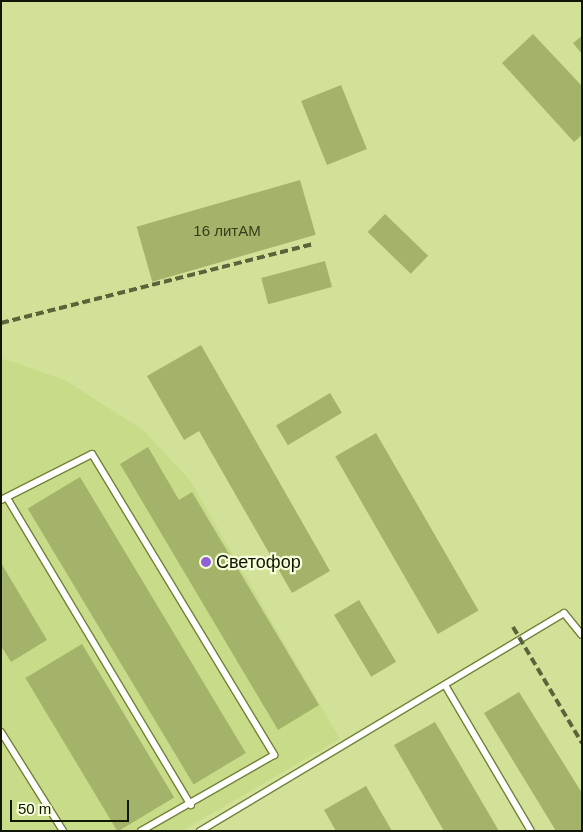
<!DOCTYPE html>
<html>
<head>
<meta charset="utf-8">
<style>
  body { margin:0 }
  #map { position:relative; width:583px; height:832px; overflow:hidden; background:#d1e298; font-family:Arial,sans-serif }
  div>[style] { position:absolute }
  .built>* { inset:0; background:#c8db88 }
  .building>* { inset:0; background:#a3b36a; transform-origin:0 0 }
  .roads { filter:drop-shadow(1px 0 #73823a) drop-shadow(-1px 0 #73823a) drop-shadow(0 1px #73823a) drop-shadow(0 -1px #73823a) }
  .service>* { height:6px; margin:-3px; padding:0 3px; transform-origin:3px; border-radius:3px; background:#fff }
  .rail>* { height:4px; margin-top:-2px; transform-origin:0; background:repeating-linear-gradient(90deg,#5a633a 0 8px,transparent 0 12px) }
  .dots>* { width:14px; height:14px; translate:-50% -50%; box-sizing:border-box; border:2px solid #f5ffda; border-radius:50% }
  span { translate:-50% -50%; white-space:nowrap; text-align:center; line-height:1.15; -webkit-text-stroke:4.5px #f5ffda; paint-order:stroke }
  .number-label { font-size:15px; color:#363d1a }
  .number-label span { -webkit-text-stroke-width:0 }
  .poi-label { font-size:18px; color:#111600 }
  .left { translate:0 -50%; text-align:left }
  .frame { position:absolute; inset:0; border:2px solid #111600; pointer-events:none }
  .scale { position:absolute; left:10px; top:800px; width:119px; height:22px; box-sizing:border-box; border:2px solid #111600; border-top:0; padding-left:6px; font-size:15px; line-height:18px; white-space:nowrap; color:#111600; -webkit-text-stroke:4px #f5ffda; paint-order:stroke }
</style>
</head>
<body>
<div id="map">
  <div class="built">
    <div style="clip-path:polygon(1px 358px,65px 380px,143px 430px,189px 479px,340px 739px,182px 831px,1px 831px)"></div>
  </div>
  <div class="building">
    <div style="clip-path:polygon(533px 34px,582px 86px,582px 135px,574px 142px,502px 63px)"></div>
    <div style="clip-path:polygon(582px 36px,582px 54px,573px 43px)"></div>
    <div style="left:341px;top:85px;width:69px;height:43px;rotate:68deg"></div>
    <div style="left:300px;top:180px;width:57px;height:170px;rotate:74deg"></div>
    <div style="left:385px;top:214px;width:60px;height:25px;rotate:44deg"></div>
    <div style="left:325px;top:261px;width:27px;height:66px;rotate:75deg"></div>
    <div style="clip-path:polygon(201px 345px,330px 571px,292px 593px,199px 431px,184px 440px,147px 376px)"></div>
    <div style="left:330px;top:393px;width:23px;height:63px;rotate:59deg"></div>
    <div style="left:376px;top:433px;width:205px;height:47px;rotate:60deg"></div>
    <div style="clip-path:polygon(148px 447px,179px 500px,192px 492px,319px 705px,278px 730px,120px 464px)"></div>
    <div style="left:80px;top:477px;width:322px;height:61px;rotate:59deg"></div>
    <div style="clip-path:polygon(1px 563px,47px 640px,11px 662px,1px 646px)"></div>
    <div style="left:359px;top:600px;width:72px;height:29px;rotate:59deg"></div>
    <div style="left:82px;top:644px;width:179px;height:66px;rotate:59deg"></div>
    <div style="clip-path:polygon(519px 692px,582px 793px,582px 831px,556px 831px,484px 713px)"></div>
    <div style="clip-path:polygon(435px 722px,499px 831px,444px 831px,394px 745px)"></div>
    <div style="clip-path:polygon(366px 786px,392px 831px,336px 831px,324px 810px)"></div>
  </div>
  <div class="roads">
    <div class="service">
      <div style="left:7px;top:498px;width:358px;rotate:59.1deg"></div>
      <div style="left:1px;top:500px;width:102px;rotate:-26.8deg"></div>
      <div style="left:92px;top:454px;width:352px;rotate:58.8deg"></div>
      <div style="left:274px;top:755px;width:153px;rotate:150.3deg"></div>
      <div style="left:445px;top:685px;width:169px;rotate:59.5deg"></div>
      <div style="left:1px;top:732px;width:117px;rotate:57.9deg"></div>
      <div style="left:200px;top:831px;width:424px;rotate:-30.9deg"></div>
      <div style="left:564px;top:613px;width:28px;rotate:51deg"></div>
    </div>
  </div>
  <div class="rail">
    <div style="left:1px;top:323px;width:323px;rotate:-14.2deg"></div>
    <div style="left:513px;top:627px;width:135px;rotate:59.3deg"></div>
  </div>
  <div class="dots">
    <div style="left:206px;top:562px;background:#8f5fd8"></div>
  </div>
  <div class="number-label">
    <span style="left:227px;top:231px">16 литАМ</span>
  </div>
  <div class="poi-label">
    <span class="left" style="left:216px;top:562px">Светофор</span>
  </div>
  <div class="frame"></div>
  <div class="scale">50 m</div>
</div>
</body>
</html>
